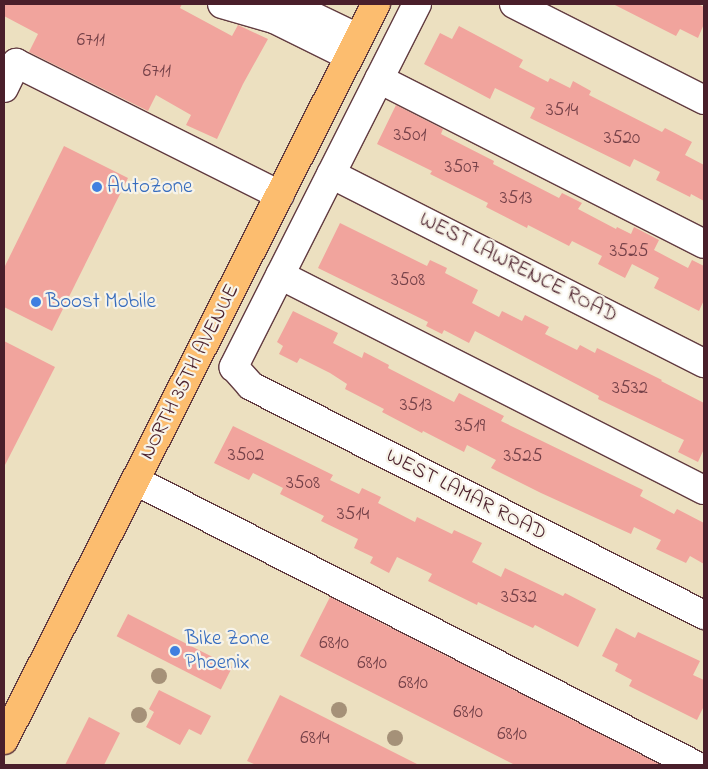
<!DOCTYPE html>
<html>
<head>
<meta charset="utf-8">
<style>
  body { margin:0 }
  #map { position:relative; width:708px; height:769px; overflow:hidden; background:#ece0c0; font-family:"Indie Flower",sans-serif }
  div>[style] { position:absolute }
  .building>* { inset:0; background:#f1a49d; transform-origin:0 0 }
  .roads { filter:drop-shadow(1px 0 #623c41) drop-shadow(-1px 0 #623c41) drop-shadow(0 1px #623c41) drop-shadow(0 -1px #623c41) }
  .minor>* { height:28px; margin:-14px; padding:0 14px; transform-origin:14px; border-radius:14px; background:#fff }
  .major>* { height:28px; margin:-14px; padding:0 14px; transform-origin:14px; border-radius:14px; background:#fcbd6f }
  .trees>* { width:16px; height:16px; margin:-8px; border-radius:50%; background:#a59178 }
  .dots>* { width:14px; height:14px; translate:-50% -50%; box-sizing:border-box; border:2px solid #f7f3e8; border-radius:50% }
  span { translate:-50% -50%; white-space:nowrap; text-align:center; line-height:1.15; -webkit-text-stroke:4.5px #f7f3e8; paint-order:stroke }
  .number-label { font-size:19px; color:#744048 }
  .number-label span { -webkit-text-stroke-width:0 }
  .shop-label { font-size:21px; color:#366cbe }
  .left { translate:0 -50%; text-align:left }
  .street-label { font-size:21px; color:#4a1f2b }
  .frame { position:absolute; inset:0; border:5px solid #4a1f2b; pointer-events:none }
</style>
</head>
<body>
<div id="map">
  <div class="building">
    <div style="clip-path:polygon(4px 4px,182px 4px,180px 8px,232px 36px,238px 25px,268px 39px,243px 84px,217px 139px,186px 125px,191px 115px,156px 95px,148px 111px,29px 52px,38px 34px,4px 16px)"></div>
    <div style="clip-path:polygon(613px 4px,698px 4px,704px 7px,704px 24px,698px 38px,680px 29px,676px 36px)"></div>
    <div style="clip-path:polygon(459px 26px,523px 60px,519px 67px,548px 82px,550px 78px,570px 88px,573px 81px,591px 91px,589px 95px,662px 132px,665px 128px,692px 142px,685px 155px,704px 165px,704px 201px,691px 194px,690px 197px,656px 180px,660px 172px,634px 159px,630px 167px,530px 118px,535px 108px,495px 88px,490px 99px,424px 64px,440px 33px,452px 39px)"></div>
    <div style="clip-path:polygon(396px 105px,443px 129px,441px 134px,494px 161px,493px 164px,559px 198px,562px 193px,582px 203px,578px 209px,616px 229px,617px 227px,631px 234px,634px 227px,659px 240px,654px 250px,688px 268px,692px 260px,704px 266px,704px 300px,699px 311px,654px 288px,659px 278px,632px 264px,625px 278px,598px 264px,602px 256px,572px 241px,569px 246px,528px 225px,527px 228px,486px 207px,488px 203px,430px 174px,432px 171px,377px 144px)"></div>
    <div style="clip-path:polygon(64px 146px,128px 178px,52px 331px,4px 307px,4px 268px)"></div>
    <div style="clip-path:polygon(340px 223px,427px 266px,430px 260px,447px 268px,445px 273px,478px 290px,472px 303px,499px 317px,502px 311px,522px 321px,525px 315px,549px 327px,545px 334px,577px 350px,580px 345px,595px 353px,597px 348px,662px 380px,661px 381px,704px 403px,704px 449px,698px 462px,678px 452px,684px 440px,598px 399px,599px 396px,475px 331px,469px 343px,444px 330px,442px 334px,426px 326px,428px 322px,318px 268px)"></div>
    <div style="clip-path:polygon(293px 311px,338px 333px,333px 343px,362px 358px,364px 352px,389px 365px,388px 368px,454px 402px,459px 393px,504px 416px,501px 421px,643px 490px,640px 496px,674px 514px,677px 509px,704px 523px,704px 564px,690px 556px,686px 563px,656px 549px,661px 540px,634px 527px,631px 534px,541px 493px,491px 468px,496px 460px,467px 445px,464px 452px,423px 431px,422px 433px,382px 412px,384px 409px,345px 389px,347px 384px,330px 373px,300px 358px,297px 363px,279px 354px,283px 346px,277px 342px)"></div>
    <div style="clip-path:polygon(4px 341px,55px 367px,4px 467px)"></div>
    <div style="clip-path:polygon(233px 426px,333px 475px,330px 480px,359px 494px,362px 488px,381px 497px,378px 503px,415px 522px,417px 517px,452px 534px,454px 530px,482px 543px,472px 562px,501px 577px,505px 568px,563px 596px,565px 593px,596px 609px,578px 647px,535px 625px,533px 628px,478px 602px,477px 605px,428px 581px,432px 574px,397px 557px,389px 573px,370px 563px,373px 557px,354px 548px,358px 539px,321px 521px,324px 516px,280px 494px,283px 488px,253px 473px,249px 480px,214px 463px)"></div>
    <div style="clip-path:polygon(330px 597px,661px 765px,515px 765px,300px 656px)"></div>
    <div style="left:128px;top:614px;width:117px;height:25px;rotate:27deg"></div>
    <div style="clip-path:polygon(616px 628px,635px 638px,638px 632px,700px 661px,693px 675px,704px 680px,704px 706px,697px 720px,629px 686px,632px 680px,615px 671px,618px 664px,602px 656px)"></div>
    <div style="clip-path:polygon(159px 690px,211px 716px,201px 735px,189px 729px,180px 745px,146px 727px,154px 712px,149px 709px)"></div>
    <div style="clip-path:polygon(280px 695px,419px 765px,256px 765px,247px 761px)"></div>
    <div style="clip-path:polygon(89px 717px,120px 733px,104px 765px,65px 765px)"></div>
  </div>
  <div class="roads">
    <div class="minor">
      <div style="left:222px;top:4px;width:54px;rotate:16.1deg"></div>
      <div style="left:274px;top:19px;width:84px;rotate:26.3deg"></div>
      <div style="left:287px;top:4px;width:79px;rotate:25.6deg"></div>
      <div style="left:417px;top:4px;width:407px;rotate:116.8deg"></div>
      <div style="left:234px;top:367px;width:25px;rotate:48deg"></div>
      <div style="left:251px;top:386px;width:508px;rotate:26.82deg"></div>
      <div style="left:514px;top:4px;width:213px;rotate:26.8deg"></div>
      <div style="left:379px;top:79px;width:364px;rotate:26.9deg"></div>
      <div style="left:4px;top:88px;width:28px;rotate:-64deg"></div>
      <div style="left:16px;top:63px;width:295px;rotate:26.6deg"></div>
      <div style="left:331px;top:174px;width:418px;rotate:26.9deg"></div>
      <div style="left:280px;top:275px;width:475px;rotate:26.9deg"></div>
      <div style="left:136px;top:481px;width:627px;rotate:26.93deg"></div>
    </div>
    <div class="major">
      <div style="left:4px;top:740px;width:825px;rotate:-63.19deg"></div>
    </div>
  </div>
  <div class="trees">
    <div style="left:159px;top:676px"></div>
    <div style="left:339px;top:710px"></div>
    <div style="left:139px;top:715px"></div>
    <div style="left:395px;top:738px"></div>
  </div>
  <div class="dots">
    <div style="left:97px;top:187px;background:#3f7fe0"></div>
    <div style="left:36px;top:302px;background:#3f7fe0"></div>
    <div style="left:175px;top:651px;background:#3f7fe0"></div>
  </div>
  <div class="number-label">
    <span style="left:91px;top:41px">6711</span>
    <span style="left:157px;top:72px">6711</span>
    <span style="left:562px;top:111px">3514</span>
    <span style="left:410px;top:136px">3501</span>
    <span style="left:622px;top:139px">3520</span>
    <span style="left:462px;top:168px">3507</span>
    <span style="left:516px;top:199px">3513</span>
    <span style="left:629px;top:252px">3525</span>
    <span style="left:408px;top:281px">3508</span>
    <span style="left:630px;top:389px">3532</span>
    <span style="left:416px;top:406px">3513</span>
    <span style="left:470px;top:427px">3519</span>
    <span style="left:246px;top:456px">3502</span>
    <span style="left:523px;top:457px">3525</span>
    <span style="left:303px;top:484px">3508</span>
    <span style="left:353px;top:515px">3514</span>
    <span style="left:519px;top:598px">3532</span>
    <span style="left:334px;top:644px">6810</span>
    <span style="left:372px;top:664px">6810</span>
    <span style="left:413px;top:684px">6810</span>
    <span style="left:468px;top:713px">6810</span>
    <span style="left:512px;top:735px">6810</span>
    <span style="left:315px;top:739px">6814</span>
  </div>
  <div class="shop-label">
    <span class="left" style="left:107px;top:187px">AutoZone</span>
    <span class="left" style="left:46px;top:302px">Boost Mobile</span>
    <span class="left" style="left:185px;top:651px">Bike Zone<br>Phoenix</span>
  </div>
  <div class="street-label">
    <span style="left:518px;top:268px;rotate:27deg">WEST LAWRENCE ROAD</span>
    <span style="left:190px;top:372px;rotate:-63deg">NORTH 35TH AVENUE</span>
    <span style="left:466px;top:495px;rotate:27deg">WEST LAMAR ROAD</span>
  </div>
  <div class="frame"></div>
</div>
</body>
</html>
